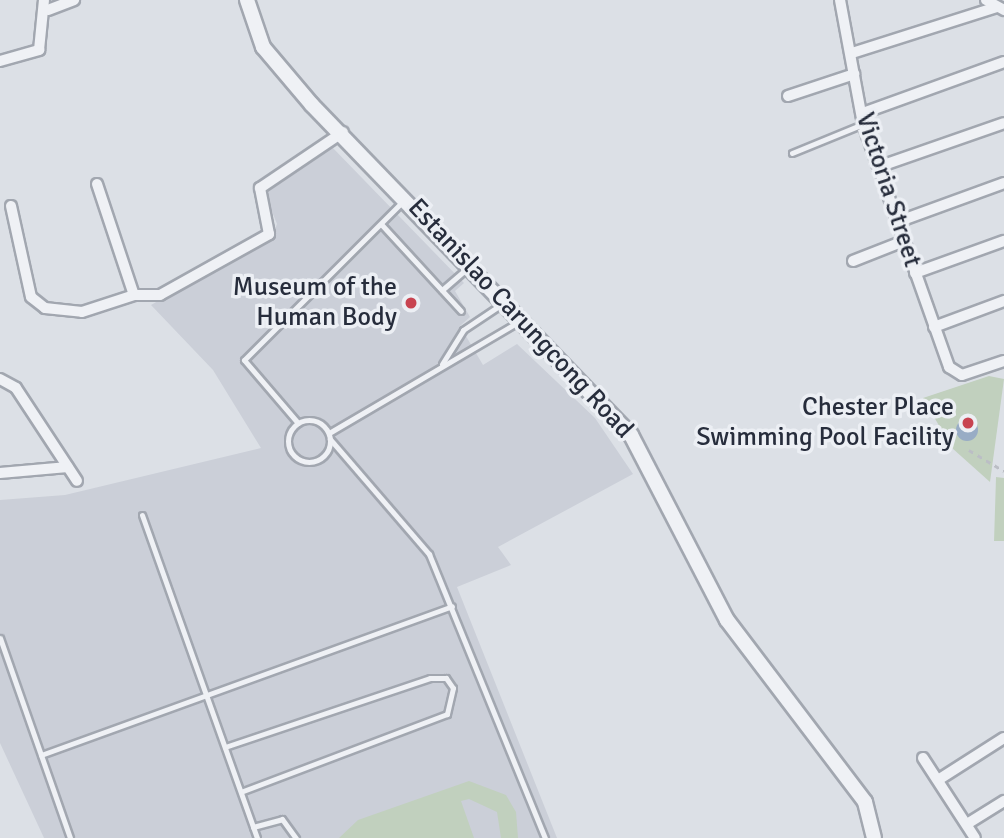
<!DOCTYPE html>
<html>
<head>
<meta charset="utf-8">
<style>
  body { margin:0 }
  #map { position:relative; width:1004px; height:838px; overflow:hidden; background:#dce0e6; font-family:Signika,sans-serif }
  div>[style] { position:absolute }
  .built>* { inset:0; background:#cbcfd8 }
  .green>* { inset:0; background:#c1d0be }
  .water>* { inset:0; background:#98acc5 }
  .round { border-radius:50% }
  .path>* { height:2.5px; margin-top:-1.25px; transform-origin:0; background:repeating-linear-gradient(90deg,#bbbec5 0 5px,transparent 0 10px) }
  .roads { filter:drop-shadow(2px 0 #a2a7b0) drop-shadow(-2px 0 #a2a7b0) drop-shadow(0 2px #a2a7b0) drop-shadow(0 -2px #a2a7b0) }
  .service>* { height:5px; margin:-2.5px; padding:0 2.5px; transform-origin:2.5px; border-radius:2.5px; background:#eff1f5 }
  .service>.ring { margin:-2.5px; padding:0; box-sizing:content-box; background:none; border:5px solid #eff1f5; border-radius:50% }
  .minor>* { height:10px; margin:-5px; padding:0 5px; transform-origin:5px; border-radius:5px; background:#eff1f5 }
  .tertiary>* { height:14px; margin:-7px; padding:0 7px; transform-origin:7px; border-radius:7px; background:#eff1f5 }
  .dots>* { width:19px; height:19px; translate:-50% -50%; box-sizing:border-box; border:4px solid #eceff4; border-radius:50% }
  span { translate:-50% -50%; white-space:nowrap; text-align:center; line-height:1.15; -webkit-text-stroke:7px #eceff4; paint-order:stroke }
  .street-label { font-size:26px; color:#272d3c }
  .poi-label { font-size:26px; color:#272d3c }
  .right { translate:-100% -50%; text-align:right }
</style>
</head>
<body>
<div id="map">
  <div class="built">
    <div style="clip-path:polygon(331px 146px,464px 283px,455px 291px,470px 317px,460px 326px,483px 365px,517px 344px,595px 418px,633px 474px,498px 547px,511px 565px,457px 587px,557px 838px,44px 838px,0 743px,0 500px,65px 495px,261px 448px,213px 370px,151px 305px,272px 237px,277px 224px,263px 189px)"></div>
  </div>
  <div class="green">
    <div style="clip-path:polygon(989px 376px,1004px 379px,990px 482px,952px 448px,923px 398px)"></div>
    <div style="clip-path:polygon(996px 477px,1004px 478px,1004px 541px,994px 541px)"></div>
    <div style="clip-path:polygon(469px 781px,506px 795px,516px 812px,518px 838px,501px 838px,497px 812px,469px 799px,461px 801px,474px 838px,339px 838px,358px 820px)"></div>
  </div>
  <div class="water">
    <div class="round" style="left:956px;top:419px;width:22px;height:22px"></div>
  </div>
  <div class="path">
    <div style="left:969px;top:450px;width:41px;rotate:31deg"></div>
  </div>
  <div class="roads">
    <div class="service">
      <div style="left:792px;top:153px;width:77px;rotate:-22.2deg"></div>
      <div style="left:381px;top:224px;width:118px;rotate:47.4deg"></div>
      <div style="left:442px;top:290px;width:35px;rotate:-41deg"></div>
      <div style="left:442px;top:364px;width:40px;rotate:-58deg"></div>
      <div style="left:463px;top:330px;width:47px;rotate:-33.7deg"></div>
      <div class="ring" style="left:288px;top:420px;width:37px;height:37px"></div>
      <div style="left:298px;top:423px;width:83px;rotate:-130.6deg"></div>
      <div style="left:244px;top:360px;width:225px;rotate:-45deg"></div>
      <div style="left:329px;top:433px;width:219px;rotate:-30.4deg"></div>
      <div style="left:330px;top:439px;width:152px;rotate:49.3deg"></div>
      <div style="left:429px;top:554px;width:307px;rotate:67.8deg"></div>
      <div style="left:142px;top:515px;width:343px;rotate:70.4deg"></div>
      <div style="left:0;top:638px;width:212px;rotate:70.7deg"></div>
      <div style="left:225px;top:747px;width:216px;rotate:-18.6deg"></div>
      <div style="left:430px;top:678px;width:16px"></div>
      <div style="left:446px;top:678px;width:12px;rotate:55deg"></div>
      <div style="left:453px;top:688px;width:27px;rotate:103deg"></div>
      <div style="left:447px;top:714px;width:220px;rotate:159.3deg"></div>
      <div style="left:41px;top:755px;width:437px;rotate:-19.9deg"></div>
      <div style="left:253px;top:827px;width:30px;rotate:-15deg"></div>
      <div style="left:282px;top:819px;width:24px;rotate:54deg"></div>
    </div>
    <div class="minor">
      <div style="left:840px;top:0;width:126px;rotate:79.5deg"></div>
      <div style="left:863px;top:124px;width:258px;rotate:70.5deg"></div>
      <div style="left:949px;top:367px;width:15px;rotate:32deg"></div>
      <div style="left:962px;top:375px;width:44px;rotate:-18.4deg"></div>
      <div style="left:986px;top:0;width:21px;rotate:29deg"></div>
      <div style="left:48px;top:10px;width:28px;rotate:-21deg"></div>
      <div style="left:852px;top:53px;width:152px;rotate:-17.6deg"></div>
      <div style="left:0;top:61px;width:41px;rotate:-15.8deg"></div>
      <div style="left:39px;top:50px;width:50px;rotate:-84.3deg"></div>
      <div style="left:788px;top:96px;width:70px;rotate:-18.4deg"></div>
      <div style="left:863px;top:113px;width:150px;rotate:-19.9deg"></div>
      <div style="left:878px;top:167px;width:133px;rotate:-19.2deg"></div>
      <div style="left:97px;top:184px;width:117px;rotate:71.6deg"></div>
      <div style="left:134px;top:295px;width:26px"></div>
      <div style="left:160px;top:295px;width:125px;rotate:-29.2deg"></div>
      <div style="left:269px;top:234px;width:47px;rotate:-101.1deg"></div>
      <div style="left:260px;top:188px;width:100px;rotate:-34deg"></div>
      <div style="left:11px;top:206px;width:93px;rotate:77.6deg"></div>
      <div style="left:31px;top:297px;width:18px;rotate:38deg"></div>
      <div style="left:45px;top:308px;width:37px;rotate:6deg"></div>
      <div style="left:82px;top:312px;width:55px;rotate:-18.1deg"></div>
      <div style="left:897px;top:222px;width:114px;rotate:-20deg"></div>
      <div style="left:853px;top:261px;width:55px;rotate:-21.4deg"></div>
      <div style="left:915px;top:273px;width:95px;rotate:-19.8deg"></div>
      <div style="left:934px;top:327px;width:75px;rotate:-20.4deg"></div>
      <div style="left:0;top:379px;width:18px;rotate:29deg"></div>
      <div style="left:16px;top:388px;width:111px;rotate:56.7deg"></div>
      <div style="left:0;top:473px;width:68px;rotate:-5deg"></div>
      <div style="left:923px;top:758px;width:95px;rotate:57deg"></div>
      <div style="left:938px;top:780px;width:78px;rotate:-32.5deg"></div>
      <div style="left:967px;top:824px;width:44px;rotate:-31.9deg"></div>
    </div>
    <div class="tertiary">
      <div style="left:247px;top:0;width:50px;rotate:71.2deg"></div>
      <div style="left:263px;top:47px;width:76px;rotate:49.8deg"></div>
      <div style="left:312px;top:105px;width:459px;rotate:46deg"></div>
      <div style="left:631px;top:435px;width:208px;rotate:62.6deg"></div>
      <div style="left:727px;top:620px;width:228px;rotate:52.8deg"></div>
      <div style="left:865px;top:802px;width:37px;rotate:76deg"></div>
    </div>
  </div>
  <div class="dots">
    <div style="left:411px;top:303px;background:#c84451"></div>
    <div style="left:968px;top:423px;background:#c84451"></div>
  </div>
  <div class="street-label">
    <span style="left:888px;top:190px;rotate:72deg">Victoria Street</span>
    <span style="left:520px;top:319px;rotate:47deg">Estanislao Carungcong Road</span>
  </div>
  <div class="poi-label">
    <span class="right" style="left:397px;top:303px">Museum of the<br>Human Body</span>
    <span class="right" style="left:954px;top:423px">Chester Place<br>Swimming Pool Facility</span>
  </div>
</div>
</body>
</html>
